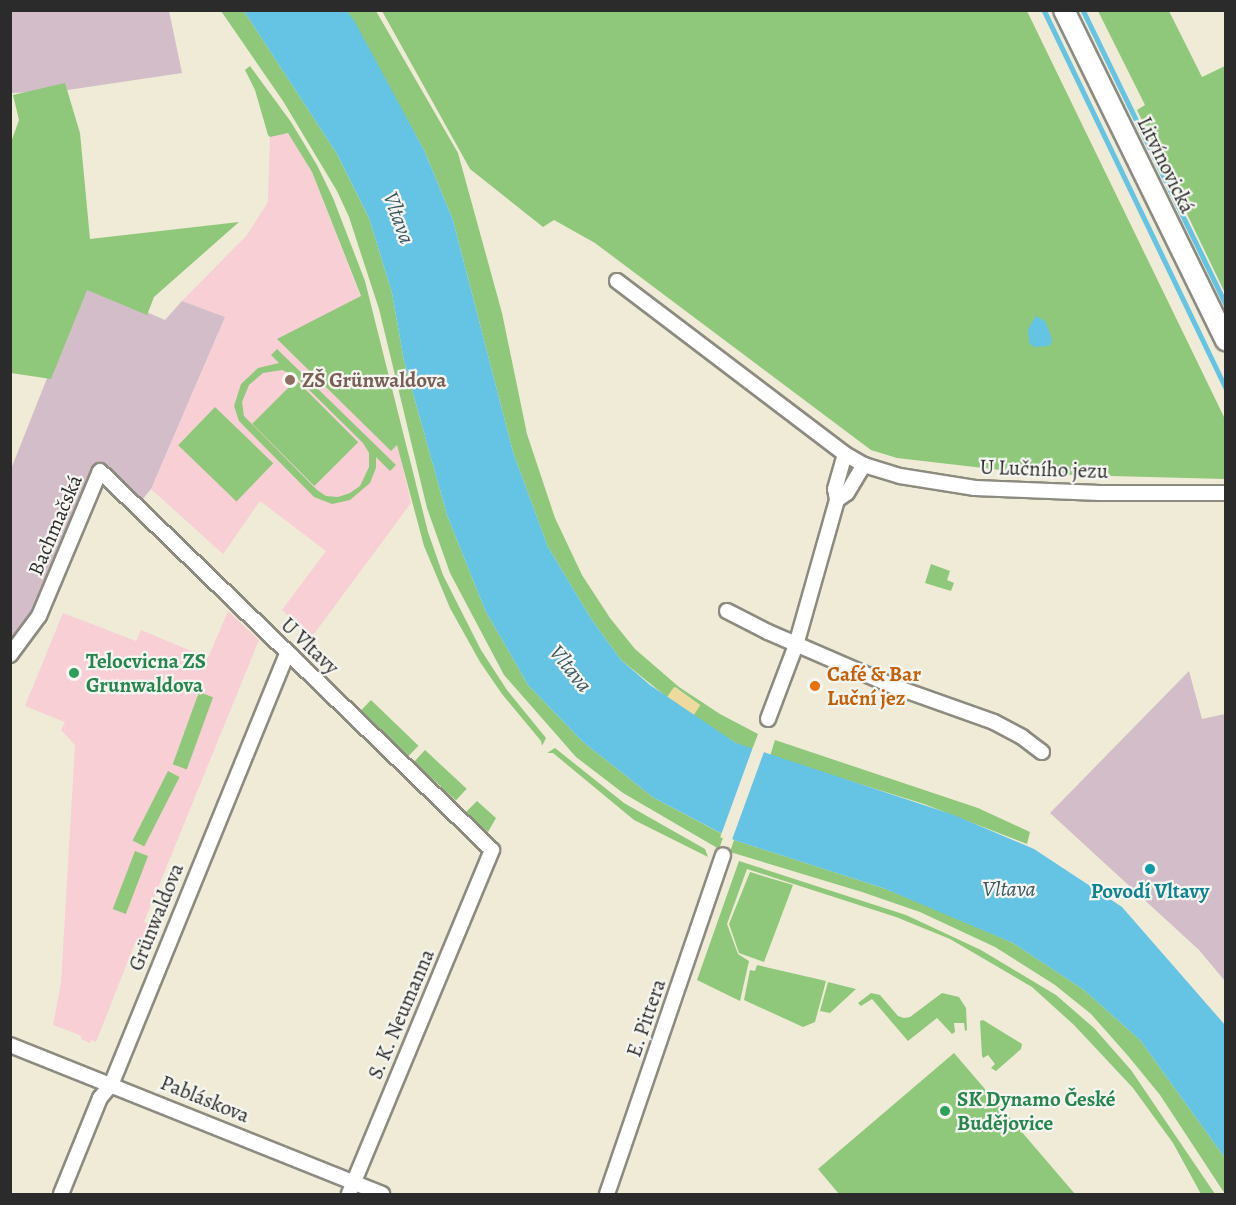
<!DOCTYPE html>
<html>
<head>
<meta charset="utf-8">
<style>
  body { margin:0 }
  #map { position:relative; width:1236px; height:1205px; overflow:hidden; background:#efebd6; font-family:Alegreya,serif }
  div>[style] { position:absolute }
  .built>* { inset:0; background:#f7cfd5 }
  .industrial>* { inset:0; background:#d2bdc8 }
  .green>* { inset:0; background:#90c87b; transform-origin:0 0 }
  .sand>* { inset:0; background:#eeda9e; transform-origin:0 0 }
  .water>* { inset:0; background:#65c3e3 }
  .pier>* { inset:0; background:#efebd6; transform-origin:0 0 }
  .stream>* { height:4.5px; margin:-2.25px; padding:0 2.25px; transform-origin:2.25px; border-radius:2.25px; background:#65c3e3 }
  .roads { filter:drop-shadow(2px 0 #8d8b80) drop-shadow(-2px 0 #8d8b80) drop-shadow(0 2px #8d8b80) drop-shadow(0 -2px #8d8b80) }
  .minor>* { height:14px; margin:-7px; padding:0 7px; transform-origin:7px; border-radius:7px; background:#fff }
  .secondary>* { height:20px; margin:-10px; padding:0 10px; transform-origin:10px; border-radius:10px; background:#fff }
  .dots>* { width:16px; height:16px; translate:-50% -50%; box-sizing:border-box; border:3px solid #f6f6f2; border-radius:50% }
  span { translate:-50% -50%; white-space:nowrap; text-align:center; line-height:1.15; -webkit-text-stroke:4.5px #f6f6f2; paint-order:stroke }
  .street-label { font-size:21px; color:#2b2b2b }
  .education-label { font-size:21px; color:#785e54; font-weight:700 }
  .left { translate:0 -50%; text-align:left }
  .leisure-label { font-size:21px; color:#27864d; font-weight:700 }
  .food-label { font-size:21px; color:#c56008; font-weight:700 }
  .culture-label { font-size:21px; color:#0d838f; font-weight:700 }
  .water-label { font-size:22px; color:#3c5962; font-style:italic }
  .frame { position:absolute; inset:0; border:12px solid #2b2b2b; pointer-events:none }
</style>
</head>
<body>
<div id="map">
  <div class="built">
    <div style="clip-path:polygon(288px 132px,312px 172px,365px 308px,411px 503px,311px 638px,282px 610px,326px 551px,260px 501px,223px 554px,151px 489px,225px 317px,182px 301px,247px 235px,268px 202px,270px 137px)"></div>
    <div style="clip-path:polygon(228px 611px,259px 640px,144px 922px,158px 928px,150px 949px,135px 943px,96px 1042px,91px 1040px,90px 1043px,81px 1039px,82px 1036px,53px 1025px,61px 983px,75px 745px,61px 730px,65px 722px,25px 706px,63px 613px,136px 641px,141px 630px,208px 658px)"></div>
  </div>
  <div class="industrial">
    <div style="clip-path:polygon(10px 11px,169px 11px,182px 73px,61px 91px,11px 93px)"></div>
    <div style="clip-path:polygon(84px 285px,165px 320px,182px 301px,225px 317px,151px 489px,138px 505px,101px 472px,39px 616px,11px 655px,11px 469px)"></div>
    <div style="clip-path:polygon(1189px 671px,1202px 719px,1225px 714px,1225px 981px,1199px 950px,1050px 813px)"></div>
  </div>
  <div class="green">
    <div style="clip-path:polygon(221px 11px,244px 11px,337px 154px,369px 218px,392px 293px,404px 361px,447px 515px,485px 610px,528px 685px,583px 742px,654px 798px,724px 835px,719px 849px,623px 793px,576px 757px,504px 675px,450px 573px,427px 508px,379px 309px,349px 217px,337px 191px,283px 101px)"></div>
    <div style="clip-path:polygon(347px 11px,376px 11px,458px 153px,502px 313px,527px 434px,555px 518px,582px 575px,610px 618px,635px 649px,679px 687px,720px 714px,758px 734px,752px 750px,736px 743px,693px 716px,700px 705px,675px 687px,668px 698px,621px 660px,592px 620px,548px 547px,513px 452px,453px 220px,424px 150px)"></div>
    <div style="clip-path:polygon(382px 11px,1027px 11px,1225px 419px,1225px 479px,1036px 474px,897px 458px,871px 450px,595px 243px,554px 220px,543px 227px,470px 169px)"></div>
    <div style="clip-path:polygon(1098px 11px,1169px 11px,1202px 77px,1225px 66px,1225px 293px,1137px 110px,1145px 105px)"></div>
    <div style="clip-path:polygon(250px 66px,291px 122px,317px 165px,333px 198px,365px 281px,428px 532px,443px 575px,481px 650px,507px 690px,546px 738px,542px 746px,541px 741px,502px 694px,480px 662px,450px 608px,424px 546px,397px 445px,391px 451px,277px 339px,361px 296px,312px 172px,288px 133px,270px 137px,268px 135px,255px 90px,245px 70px)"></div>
    <div style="clip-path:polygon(65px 83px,80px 133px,90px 239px,239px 222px,154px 297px,147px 315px,87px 290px,51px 379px,11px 373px,10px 145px,19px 120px,13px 95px)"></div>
    <div style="clip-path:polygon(evenodd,277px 349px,396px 465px,390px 471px,376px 457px,376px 468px,370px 483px,350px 500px,332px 504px,314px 497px,239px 421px,234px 406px,241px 384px,258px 368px,279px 363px,271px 355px,277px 349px,282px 370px,295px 376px,363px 443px,369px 453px,369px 467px,360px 486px,350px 493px,338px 497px,326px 496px,317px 490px,244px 416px,242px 402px,249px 385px,263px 373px,282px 370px)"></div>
    <div style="left:296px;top:380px;width:88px;height:62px;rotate:45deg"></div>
    <div style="left:215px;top:407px;width:81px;height:53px;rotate:44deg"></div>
    <div style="clip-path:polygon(931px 564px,950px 571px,947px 580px,954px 583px,951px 591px,925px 583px)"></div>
    <div style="left:199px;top:692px;width:15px;height:77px;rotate:20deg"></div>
    <div style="left:371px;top:700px;width:66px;height:16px;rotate:44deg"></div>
    <div style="clip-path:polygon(775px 740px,978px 808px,1030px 832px,1027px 844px,924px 804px,770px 756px)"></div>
    <div style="clip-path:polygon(555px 748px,624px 803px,705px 849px,708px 857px,634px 820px,553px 753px,547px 753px)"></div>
    <div style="left:425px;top:750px;width:57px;height:16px;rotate:43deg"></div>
    <div style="left:168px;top:771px;width:13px;height:78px;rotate:27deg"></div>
    <div style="clip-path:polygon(477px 801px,496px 818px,488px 832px,466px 812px)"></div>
    <div style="clip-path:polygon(734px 840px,883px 888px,923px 904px,1013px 943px,1084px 990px,1140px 1040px,1225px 1158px,1225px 1194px,1160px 1095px,1129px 1057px,1091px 1014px,1055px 985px,995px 947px,920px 912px,862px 892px,730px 852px)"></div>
    <div style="left:135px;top:851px;width:14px;height:62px;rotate:21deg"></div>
    <div style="clip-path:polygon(739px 861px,906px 915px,981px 950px,1056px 995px,1094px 1028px,1131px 1070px,1215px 1194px,1201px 1194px,1173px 1143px,1133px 1088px,1074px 1025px,1032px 987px,950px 939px,896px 917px,747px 869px,727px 924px,738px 954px,749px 961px,740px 1001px,697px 980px)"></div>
    <div style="clip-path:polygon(750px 872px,793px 885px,764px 962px,739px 953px,729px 924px)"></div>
    <div style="clip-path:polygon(757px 965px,826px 981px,815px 1022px,803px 1027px,744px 1000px,750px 970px,755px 971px)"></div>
    <div style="clip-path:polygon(828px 982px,856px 989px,830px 1013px,820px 1011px)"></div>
    <div style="clip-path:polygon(871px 993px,880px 995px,898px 1016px,904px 1018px,910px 1017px,942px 993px,959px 997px,966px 1008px,967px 1030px,965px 1031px,964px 1023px,954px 1023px,955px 1032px,952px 1034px,937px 1018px,908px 1041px,872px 999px,861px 1006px,858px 1003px)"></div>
    <div style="clip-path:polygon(983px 1020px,1022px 1044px,1021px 1049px,996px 1071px,991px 1068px,995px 1064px,988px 1055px,983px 1058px,982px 1056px,980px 1021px)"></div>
    <div style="clip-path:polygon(954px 1053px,1075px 1194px,839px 1194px,818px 1169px)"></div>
  </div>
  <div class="sand">
    <div style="left:674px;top:687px;width:32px;height:13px;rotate:35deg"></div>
  </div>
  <div class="water">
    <div style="clip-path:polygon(244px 11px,347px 11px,355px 22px,424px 150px,453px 220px,513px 452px,548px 547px,592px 620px,621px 660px,650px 685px,736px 743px,954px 815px,1034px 849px,1122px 907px,1225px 1025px,1225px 1158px,1140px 1040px,1084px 990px,1013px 943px,883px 888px,734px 840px,654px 798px,583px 742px,528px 685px,485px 610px,447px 515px,404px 361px,392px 293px,369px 218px,337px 154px)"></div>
    <div style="clip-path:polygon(1036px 316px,1045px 321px,1051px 336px,1052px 341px,1049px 346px,1034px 347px,1029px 343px,1028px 329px)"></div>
  </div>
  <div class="pier">
    <div style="left:753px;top:747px;width:12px;height:96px;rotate:20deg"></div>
  </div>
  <div class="stream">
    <div style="left:1044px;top:10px;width:420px;rotate:64.3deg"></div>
    <div style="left:1083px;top:10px;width:328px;rotate:64.1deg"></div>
  </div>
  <div class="roads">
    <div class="minor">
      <div style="left:617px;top:281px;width:286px;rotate:37.2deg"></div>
      <div style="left:845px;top:454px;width:22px;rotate:30deg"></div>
      <div style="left:864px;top:465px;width:38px;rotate:17deg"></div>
      <div style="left:900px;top:476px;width:76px;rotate:9.1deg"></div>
      <div style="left:975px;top:488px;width:125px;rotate:2.3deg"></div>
      <div style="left:1100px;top:493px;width:126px"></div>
      <div style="left:837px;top:500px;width:12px;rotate:-35deg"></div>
      <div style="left:847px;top:493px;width:33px;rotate:-59deg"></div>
      <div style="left:727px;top:611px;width:46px;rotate:27.1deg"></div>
      <div style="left:768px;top:632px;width:136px;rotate:23.4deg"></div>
      <div style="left:893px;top:686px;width:107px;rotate:19.6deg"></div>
      <div style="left:994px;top:722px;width:32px;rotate:28deg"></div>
      <div style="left:1022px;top:737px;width:25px;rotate:37deg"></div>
      <div style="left:10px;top:655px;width:49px;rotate:-53.4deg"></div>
      <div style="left:39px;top:616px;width:157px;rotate:-67.2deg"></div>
      <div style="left:100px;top:471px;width:545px;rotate:44.03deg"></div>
      <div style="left:492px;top:850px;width:373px;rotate:112.6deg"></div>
      <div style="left:768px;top:719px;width:79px;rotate:-69.3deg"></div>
      <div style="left:796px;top:645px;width:151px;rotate:-74.2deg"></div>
      <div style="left:837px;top:500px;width:11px;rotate:-100deg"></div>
      <div style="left:835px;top:489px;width:36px;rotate:-74deg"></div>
      <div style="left:10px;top:1045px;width:401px;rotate:21.8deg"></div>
      <div style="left:61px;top:1194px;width:104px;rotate:-67.9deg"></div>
      <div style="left:100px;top:1098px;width:17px;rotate:-50deg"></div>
      <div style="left:111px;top:1085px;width:466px;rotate:-67.8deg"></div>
      <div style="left:607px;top:1194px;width:358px;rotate:-71.1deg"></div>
    </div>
    <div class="secondary">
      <div style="left:1064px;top:10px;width:368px;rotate:63.9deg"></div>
    </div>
  </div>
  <div class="dots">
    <div style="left:290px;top:380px;background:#8d6e63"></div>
    <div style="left:74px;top:673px;background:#2e9e5b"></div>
    <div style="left:815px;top:686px;background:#e8710a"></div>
    <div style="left:1150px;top:869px;background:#0f9aa8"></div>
    <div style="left:945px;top:1111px;background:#2e9e5b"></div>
  </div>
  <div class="street-label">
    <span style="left:1166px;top:165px;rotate:64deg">Litvínovická</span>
    <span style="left:1044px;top:469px;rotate:2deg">U Lučního jezu</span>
    <span style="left:55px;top:525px;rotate:-67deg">Bachmačská</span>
    <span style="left:310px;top:646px;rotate:44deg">U Vltavy</span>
    <span style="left:156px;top:917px;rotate:-68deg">Grünwaldova</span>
    <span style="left:401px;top:1014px;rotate:-67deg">S. K. Neumanna</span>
    <span style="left:646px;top:1018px;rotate:-71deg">E. Pittera</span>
    <span style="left:205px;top:1099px;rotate:22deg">Pabláskova</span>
  </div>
  <div class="education-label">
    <span class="left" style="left:302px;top:380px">ZŠ Grünwaldova</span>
  </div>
  <div class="leisure-label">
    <span class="left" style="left:86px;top:673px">Telocvicna ZS<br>Grunwaldova</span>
    <span class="left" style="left:957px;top:1111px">SK Dynamo České<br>Budějovice</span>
  </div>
  <div class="food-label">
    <span class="left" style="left:827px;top:686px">Café &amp; Bar<br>Luční jez</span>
  </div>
  <div class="culture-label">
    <span style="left:1150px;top:891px">Povodí Vltavy</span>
  </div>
  <div class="water-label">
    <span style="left:398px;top:218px;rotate:70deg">Vltava</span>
    <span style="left:570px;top:669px;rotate:51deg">Vltava</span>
    <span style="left:1009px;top:890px">Vltava</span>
  </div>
  <div class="frame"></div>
</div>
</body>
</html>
